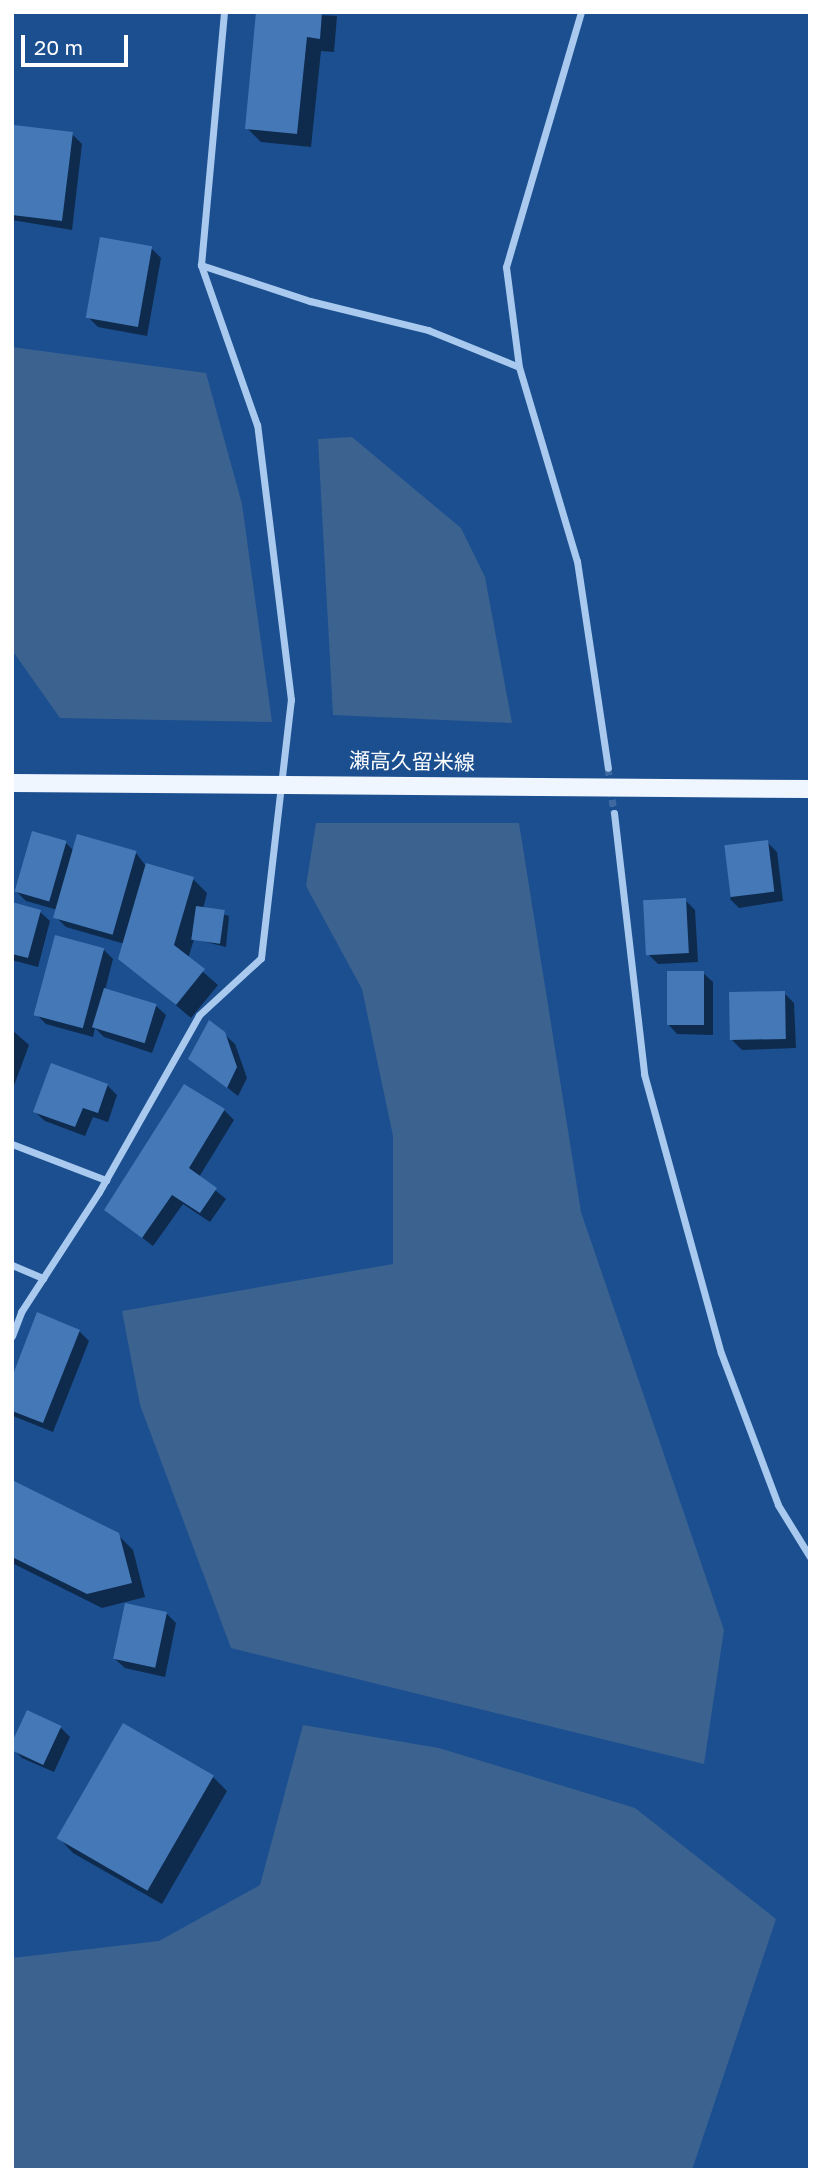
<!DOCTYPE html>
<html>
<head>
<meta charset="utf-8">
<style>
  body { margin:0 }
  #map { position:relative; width:822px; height:2182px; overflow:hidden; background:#1b4f8f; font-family:"Golos Text","Noto Sans JP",sans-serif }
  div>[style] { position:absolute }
  .water>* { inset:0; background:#3c6290 }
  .shadow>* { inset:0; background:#0007 }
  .building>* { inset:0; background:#4478b7; transform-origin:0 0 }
  .street-tunnel>* { height:7px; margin-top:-3.5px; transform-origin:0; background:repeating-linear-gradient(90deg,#3d69a0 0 7px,transparent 0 10.5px) }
  .street>* { height:7px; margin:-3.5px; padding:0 3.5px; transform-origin:3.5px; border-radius:3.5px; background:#a9c9ee }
  .primary>* { height:18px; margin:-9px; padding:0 9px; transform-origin:9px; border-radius:9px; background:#f0f6ff }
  span { translate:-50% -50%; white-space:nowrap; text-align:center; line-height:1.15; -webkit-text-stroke:7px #1b4f8f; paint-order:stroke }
  .street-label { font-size:21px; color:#fff }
  .frame { position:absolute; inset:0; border:14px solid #fff; pointer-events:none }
  .scale { position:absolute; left:21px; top:35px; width:107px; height:32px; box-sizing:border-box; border:4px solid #fff; border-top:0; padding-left:9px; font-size:21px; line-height:24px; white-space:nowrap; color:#fff; -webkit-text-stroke:5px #1b4f8f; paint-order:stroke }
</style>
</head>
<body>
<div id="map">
  <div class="water">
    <div style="clip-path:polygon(12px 347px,206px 373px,242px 504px,272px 722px,60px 718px,12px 650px)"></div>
    <div style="clip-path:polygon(352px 437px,461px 528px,485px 577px,512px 723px,333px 715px,318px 439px)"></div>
    <div style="clip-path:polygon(316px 823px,519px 823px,581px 1212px,724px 1630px,704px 1764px,231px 1648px,140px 1405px,122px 1311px,393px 1264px,393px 1136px,362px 989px,306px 886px)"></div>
    <div style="clip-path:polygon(303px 1725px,439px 1748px,635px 1808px,776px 1919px,692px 2170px,12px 2170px,12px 1958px,159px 1941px,260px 1885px)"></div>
  </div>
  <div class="shadow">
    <div style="clip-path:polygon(258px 12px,337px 16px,334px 52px,321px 51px,311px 147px,261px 142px,247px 128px)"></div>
    <div style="clip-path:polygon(16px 127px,72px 134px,82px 144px,72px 230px,12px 220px)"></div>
    <div style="clip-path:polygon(151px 248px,161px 258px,147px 336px,98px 327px,88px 317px)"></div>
    <div style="clip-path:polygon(767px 842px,777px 852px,783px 901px,739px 908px,730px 899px)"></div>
    <div style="clip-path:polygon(66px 843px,74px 851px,136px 853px,145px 865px,193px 879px,207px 893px,203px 909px,229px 916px,226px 947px,194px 939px,188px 959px,218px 985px,191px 1018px,120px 958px,125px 944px,66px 927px,56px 917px,58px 910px,26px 901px,16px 891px)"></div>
    <div style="clip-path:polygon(685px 900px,695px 910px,698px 962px,658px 964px,648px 954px)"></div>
    <div style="clip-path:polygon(12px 904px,40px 912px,50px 921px,38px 967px,12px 960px)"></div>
    <div style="clip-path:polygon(103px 949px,113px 959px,105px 990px,156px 1006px,166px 1015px,152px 1053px,104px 1037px,95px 1028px,93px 1037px,46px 1024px,36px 1014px)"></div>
    <div style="clip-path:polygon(703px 973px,713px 982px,713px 1035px,677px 1034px,668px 1024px)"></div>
    <div style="clip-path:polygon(784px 993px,794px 1003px,796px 1048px,742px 1050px,732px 1040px)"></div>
    <div style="clip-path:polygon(12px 1030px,29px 1045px,12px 1091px)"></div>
    <div style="clip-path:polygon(224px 1034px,235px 1044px,247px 1078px,238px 1096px,190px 1058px)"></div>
    <div style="clip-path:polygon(107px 1085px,117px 1095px,108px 1122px,93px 1117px,85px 1136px,45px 1121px,35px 1112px)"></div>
    <div style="clip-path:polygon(224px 1110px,234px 1120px,199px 1177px,226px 1199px,210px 1222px,183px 1204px,153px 1246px,106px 1210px)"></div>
    <div style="clip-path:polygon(79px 1331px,89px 1341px,53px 1432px,13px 1416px,12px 1382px)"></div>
    <div style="clip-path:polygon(12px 1482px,118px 1535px,133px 1550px,145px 1597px,102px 1608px,12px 1563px)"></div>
    <div style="clip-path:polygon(166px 1613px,176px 1623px,165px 1677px,125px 1668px,115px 1659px)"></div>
    <div style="clip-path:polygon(28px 1713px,61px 1728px,70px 1737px,54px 1772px,22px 1758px,12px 1748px)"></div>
    <div style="clip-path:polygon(213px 1777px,227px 1791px,162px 1904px,73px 1853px,59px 1838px)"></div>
  </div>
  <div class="building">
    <div style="clip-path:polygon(256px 12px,322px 12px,320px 39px,307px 37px,297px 134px,245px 129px)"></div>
    <div style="clip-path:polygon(14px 125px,73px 132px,62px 221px,12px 215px)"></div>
    <div style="left:100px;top:237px;width:53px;height:82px;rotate:10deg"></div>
    <div style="left:32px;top:831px;width:36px;height:63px;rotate:16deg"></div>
    <div style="left:77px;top:834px;width:62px;height:87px;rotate:16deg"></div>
    <div style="left:768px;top:840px;width:52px;height:44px;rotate:83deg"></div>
    <div style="clip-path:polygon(146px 863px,194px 877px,174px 945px,205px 969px,176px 1005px,118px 959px)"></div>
    <div style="left:686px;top:898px;width:55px;height:43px;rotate:87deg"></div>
    <div style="clip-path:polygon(12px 902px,41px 910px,28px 958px,12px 954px)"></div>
    <div style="left:196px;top:906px;width:29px;height:34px;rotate:8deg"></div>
    <div style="left:55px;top:935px;width:51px;height:83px;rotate:15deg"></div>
    <div style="left:667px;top:971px;width:37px;height:54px"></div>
    <div style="left:104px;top:988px;width:55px;height:41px;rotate:17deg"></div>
    <div style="left:785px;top:991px;width:48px;height:56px;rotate:89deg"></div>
    <div style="clip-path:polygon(209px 1020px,225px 1032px,237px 1067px,227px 1088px,188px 1059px)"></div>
    <div style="clip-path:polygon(51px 1063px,108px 1084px,98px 1113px,83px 1108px,75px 1127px,33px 1112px)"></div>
    <div style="clip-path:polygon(184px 1084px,225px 1109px,189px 1168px,217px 1188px,200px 1213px,172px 1195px,142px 1238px,104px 1210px)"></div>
    <div style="clip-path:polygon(37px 1312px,80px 1330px,43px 1423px,12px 1411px,12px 1377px)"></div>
    <div style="clip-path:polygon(12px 1480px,119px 1533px,132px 1583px,87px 1594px,12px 1557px)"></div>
    <div style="left:125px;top:1603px;width:43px;height:57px;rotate:12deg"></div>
    <div style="left:27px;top:1710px;width:38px;height:43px;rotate:25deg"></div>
    <div style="left:123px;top:1723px;width:105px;height:133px;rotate:30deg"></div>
  </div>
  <div class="street-tunnel">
    <div style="left:608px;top:768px;width:45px;rotate:82.4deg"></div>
  </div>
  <div class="street">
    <div style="left:581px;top:12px;width:266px;rotate:106.4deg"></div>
    <div style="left:506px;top:267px;width:101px;rotate:82.6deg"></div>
    <div style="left:519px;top:367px;width:202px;rotate:73.4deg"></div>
    <div style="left:577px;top:561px;width:209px;rotate:81.5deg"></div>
    <div style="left:201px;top:265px;width:115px;rotate:18.3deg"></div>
    <div style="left:310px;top:301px;width:122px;rotate:13.8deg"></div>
    <div style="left:428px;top:330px;width:98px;rotate:22.1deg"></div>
    <div style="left:614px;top:813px;width:263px;rotate:83.4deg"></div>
    <div style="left:644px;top:1074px;width:289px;rotate:74.6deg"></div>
    <div style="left:721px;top:1353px;width:162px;rotate:69.4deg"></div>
    <div style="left:778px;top:1505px;width:61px;rotate:58.4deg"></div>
    <div style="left:12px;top:1144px;width:101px;rotate:21deg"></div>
    <div style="left:12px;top:1265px;width:34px;rotate:23deg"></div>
    <div style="left:12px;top:1336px;width:26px;rotate:-69deg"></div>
    <div style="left:21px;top:1312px;width:143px;rotate:-57deg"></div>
    <div style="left:99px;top:1192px;width:203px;rotate:-60.5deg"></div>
    <div style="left:199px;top:1015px;width:84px;rotate:-42.6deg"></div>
    <div style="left:261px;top:958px;width:260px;rotate:-83.4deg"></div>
    <div style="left:291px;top:700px;width:277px;rotate:-97deg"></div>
    <div style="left:257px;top:425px;width:170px;rotate:-109.3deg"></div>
    <div style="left:201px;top:265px;width:254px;rotate:-84.8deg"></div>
  </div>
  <div class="primary">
    <div style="left:12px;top:783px;width:798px;rotate:0.43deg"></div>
  </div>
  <div class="street-label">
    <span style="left:412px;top:761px;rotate:1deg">瀬高久留米線</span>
  </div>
  <div class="frame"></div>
  <div class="scale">20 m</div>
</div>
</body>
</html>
